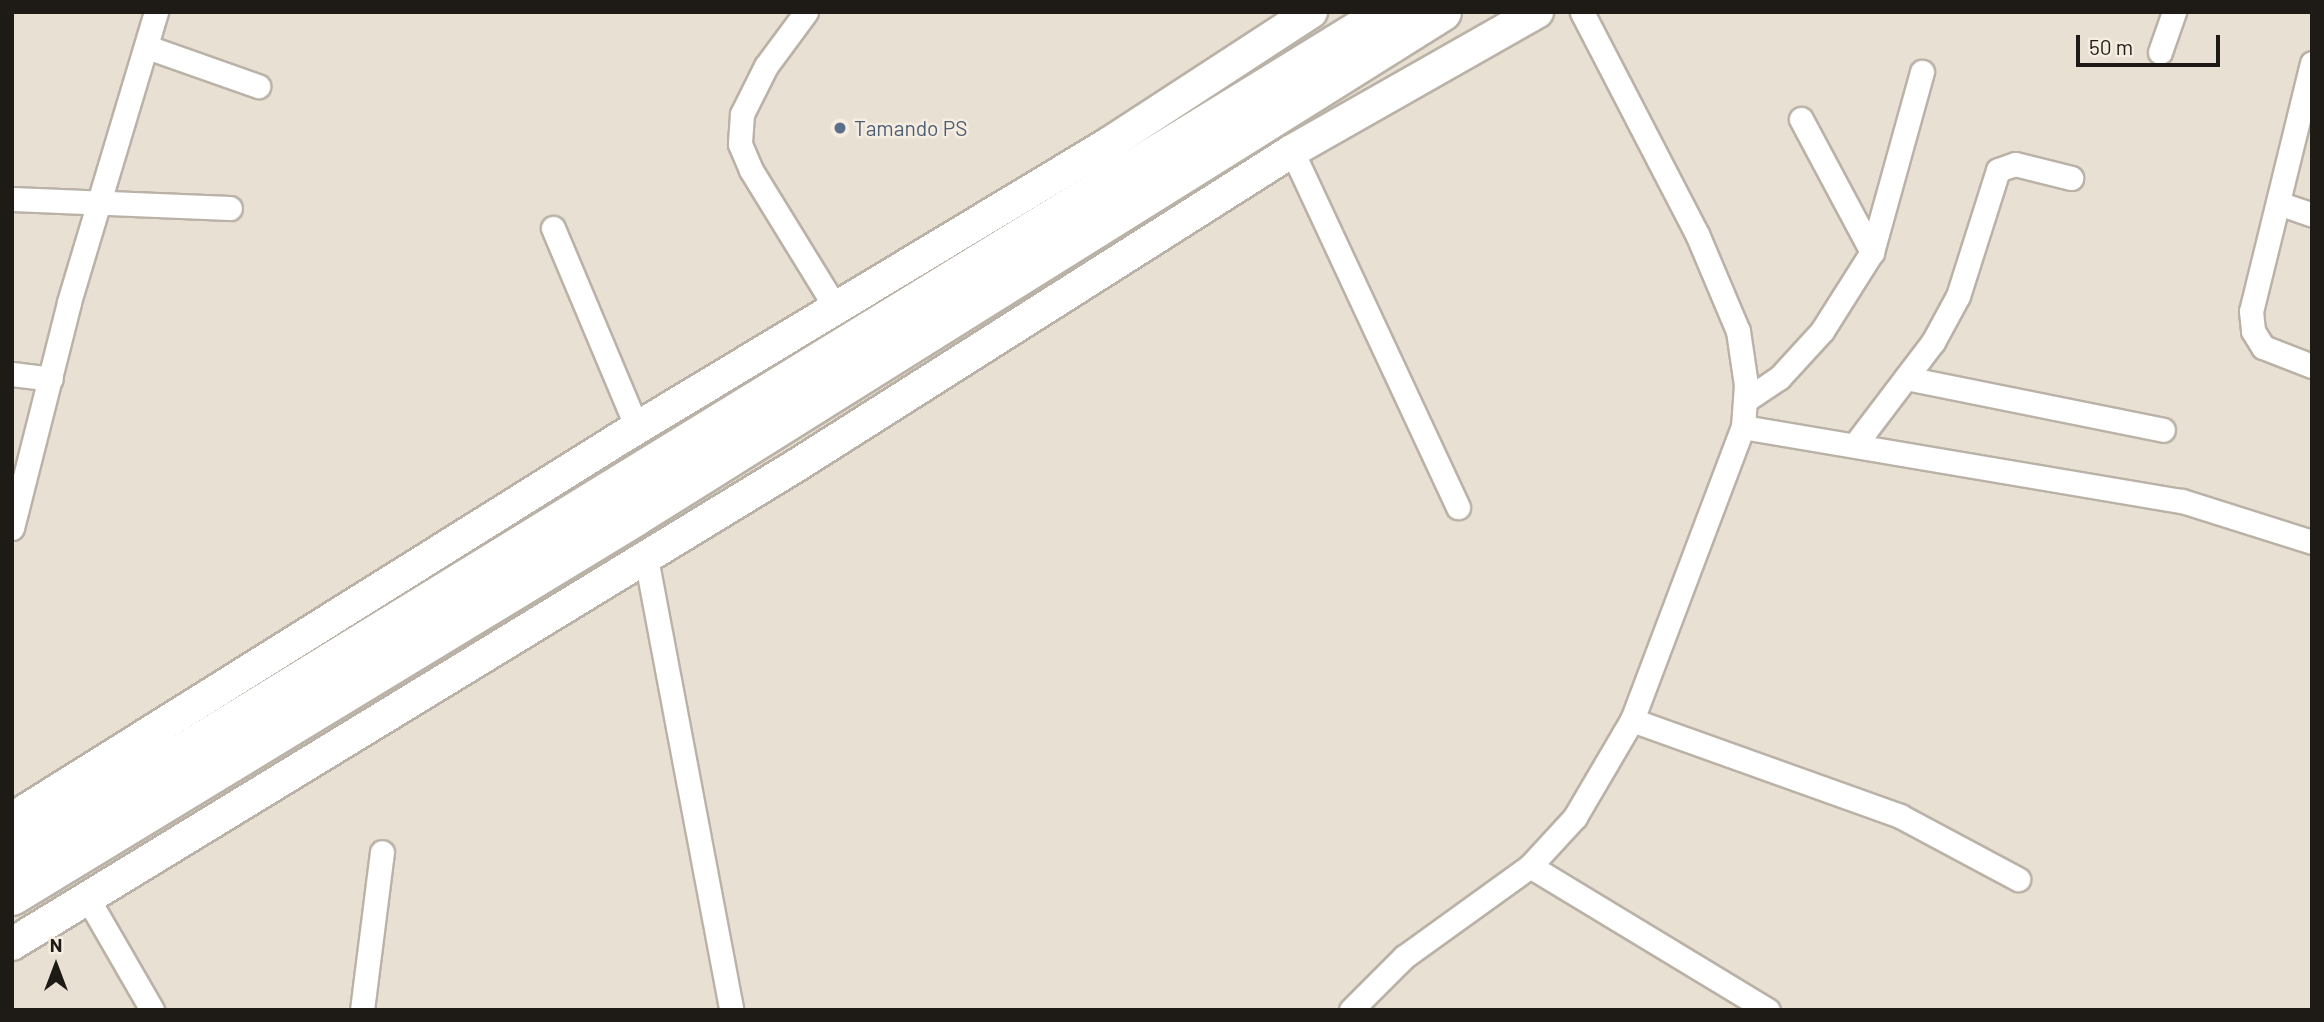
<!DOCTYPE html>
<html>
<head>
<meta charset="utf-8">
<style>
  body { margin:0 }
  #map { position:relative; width:2324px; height:1022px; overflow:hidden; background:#e9e0d4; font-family:Barlow,sans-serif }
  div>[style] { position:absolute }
  .roads { filter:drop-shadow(2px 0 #bab2a7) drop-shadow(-2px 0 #bab2a7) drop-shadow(0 2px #bab2a7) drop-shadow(0 -2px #bab2a7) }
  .street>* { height:23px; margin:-11.5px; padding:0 11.5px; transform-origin:11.5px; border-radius:11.5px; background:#fff }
  .secondary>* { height:32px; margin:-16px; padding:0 16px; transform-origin:16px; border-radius:16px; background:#fff }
  .highway>* { height:38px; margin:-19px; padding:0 19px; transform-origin:19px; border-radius:19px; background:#fff }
  .dots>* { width:19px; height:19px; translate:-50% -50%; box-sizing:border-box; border:4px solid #f6ede1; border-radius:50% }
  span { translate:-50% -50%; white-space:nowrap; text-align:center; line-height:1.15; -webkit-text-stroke:5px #f6ede1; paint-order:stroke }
  .service-label { font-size:21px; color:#4e5e75 }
  .left { translate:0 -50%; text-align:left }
  .frame { position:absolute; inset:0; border:14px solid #1e1b17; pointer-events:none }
  .north { position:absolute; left:21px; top:931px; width:70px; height:70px; -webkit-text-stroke:5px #f6ede1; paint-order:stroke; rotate:0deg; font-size:19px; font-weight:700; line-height:28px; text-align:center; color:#1e1b17 }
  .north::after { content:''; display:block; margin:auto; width:24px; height:32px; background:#1e1b17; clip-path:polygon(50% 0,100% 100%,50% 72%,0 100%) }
  .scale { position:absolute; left:2076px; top:35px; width:144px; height:32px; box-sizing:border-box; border:4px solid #1e1b17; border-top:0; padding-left:9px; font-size:21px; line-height:24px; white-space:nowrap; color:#1e1b17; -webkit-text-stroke:5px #f6ede1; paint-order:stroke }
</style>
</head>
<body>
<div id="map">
  <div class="roads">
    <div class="street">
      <div style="left:806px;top:12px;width:67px;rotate:126.5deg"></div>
      <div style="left:766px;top:66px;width:54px;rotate:116.6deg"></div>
      <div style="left:742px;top:114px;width:30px;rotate:94deg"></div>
      <div style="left:740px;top:144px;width:28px;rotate:67deg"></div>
      <div style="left:751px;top:170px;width:162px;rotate:58.4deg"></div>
      <div style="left:147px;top:47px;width:118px;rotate:19.4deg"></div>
      <div style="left:2160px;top:52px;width:42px;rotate:-70.7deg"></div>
      <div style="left:2312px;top:63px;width:255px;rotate:103.8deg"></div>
      <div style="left:2251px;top:311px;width:20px;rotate:84deg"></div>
      <div style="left:2253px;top:331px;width:19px;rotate:58deg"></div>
      <div style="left:2263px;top:347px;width:53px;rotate:21.2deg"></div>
      <div style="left:1801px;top:119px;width:151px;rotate:61.9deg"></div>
      <div style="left:1292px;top:151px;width:393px;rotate:65deg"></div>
      <div style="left:12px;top:199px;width:218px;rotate:2.4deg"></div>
      <div style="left:2278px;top:203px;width:36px;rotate:19deg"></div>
      <div style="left:553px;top:228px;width:217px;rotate:67.2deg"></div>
      <div style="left:12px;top:374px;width:39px;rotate:7deg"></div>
      <div style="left:1906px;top:378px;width:262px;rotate:11.4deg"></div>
      <div style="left:1746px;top:400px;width:40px;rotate:-34deg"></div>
      <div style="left:1779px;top:378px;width:64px;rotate:-47.5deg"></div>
      <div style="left:1822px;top:331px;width:93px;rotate:-57.7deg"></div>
      <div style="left:1872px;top:252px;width:187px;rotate:-74.5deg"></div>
      <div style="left:1743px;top:427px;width:445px;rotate:9.6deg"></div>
      <div style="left:2182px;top:501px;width:136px;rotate:17.5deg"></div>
      <div style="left:1857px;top:442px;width:126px;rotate:-52.8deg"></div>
      <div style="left:1933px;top:342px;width:52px;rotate:-61.5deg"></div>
      <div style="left:1958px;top:296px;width:132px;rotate:-72.4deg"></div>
      <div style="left:1998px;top:170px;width:18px;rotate:-19deg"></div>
      <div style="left:2015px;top:164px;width:58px;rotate:14deg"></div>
      <div style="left:12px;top:528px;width:233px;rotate:-75.8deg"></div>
      <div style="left:69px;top:302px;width:303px;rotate:-73.3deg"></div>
      <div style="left:646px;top:558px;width:460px;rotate:79.3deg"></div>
      <div style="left:1632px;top:720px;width:285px;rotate:19.7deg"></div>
      <div style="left:1900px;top:816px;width:134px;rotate:28.1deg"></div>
      <div style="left:1530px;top:866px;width:278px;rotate:31.2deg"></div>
      <div style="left:88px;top:899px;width:128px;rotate:60deg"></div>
      <div style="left:362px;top:1010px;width:159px;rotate:-82.8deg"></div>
      <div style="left:1351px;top:1010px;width:75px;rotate:-45deg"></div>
      <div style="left:1404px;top:957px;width:155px;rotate:-35.8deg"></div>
      <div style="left:1530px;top:866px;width:67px;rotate:-47.4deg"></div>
      <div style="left:1575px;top:817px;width:113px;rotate:-59.6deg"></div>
      <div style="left:1632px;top:720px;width:313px;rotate:-69.3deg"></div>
      <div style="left:1743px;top:427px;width:42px;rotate:-85.9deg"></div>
      <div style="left:1746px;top:385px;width:55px;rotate:-98.4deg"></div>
      <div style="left:1738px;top:331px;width:105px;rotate:-112.9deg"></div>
      <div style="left:1697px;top:234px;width:250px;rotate:-117.4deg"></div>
    </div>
    <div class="secondary">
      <div style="left:12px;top:819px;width:714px;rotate:-32.06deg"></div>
      <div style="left:617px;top:440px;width:576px;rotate:-31.07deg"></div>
      <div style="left:1110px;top:143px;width:240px;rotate:-33.1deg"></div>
      <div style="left:12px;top:944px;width:920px;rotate:-31.39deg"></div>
      <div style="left:797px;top:465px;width:586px;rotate:-32.39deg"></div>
      <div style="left:1292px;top:151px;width:282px;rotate:-29.6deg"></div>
    </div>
    <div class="highway">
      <div style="left:12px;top:858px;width:1616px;rotate:-31.57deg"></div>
      <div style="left:12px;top:896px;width:729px;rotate:-31.31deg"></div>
      <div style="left:635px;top:517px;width:952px;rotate:-32.04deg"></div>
    </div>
  </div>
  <div class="dots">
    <div style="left:840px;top:128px;background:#5c6f8a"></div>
  </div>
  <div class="service-label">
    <span class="left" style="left:854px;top:128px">Tamando PS</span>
  </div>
  <div class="frame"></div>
  <div class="north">N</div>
  <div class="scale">50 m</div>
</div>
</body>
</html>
